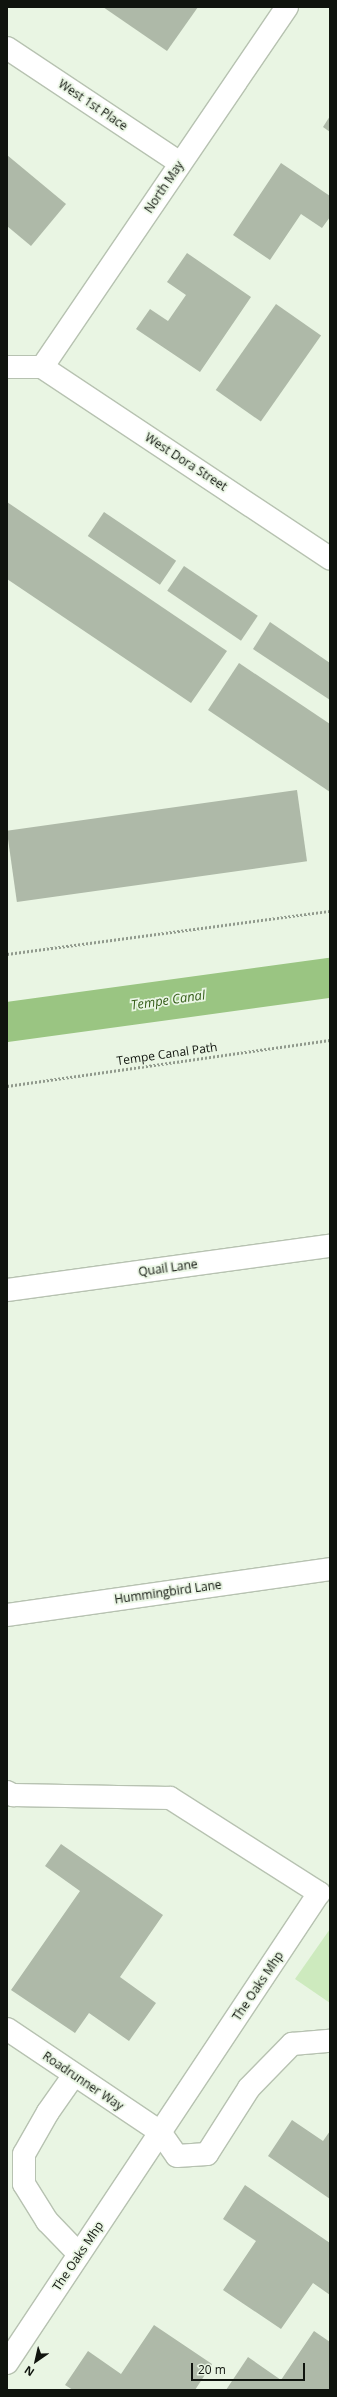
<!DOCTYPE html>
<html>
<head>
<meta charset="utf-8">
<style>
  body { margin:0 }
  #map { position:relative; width:337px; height:2397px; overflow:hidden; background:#e9f5e3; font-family:"Open Sans",sans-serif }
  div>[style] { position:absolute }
  .green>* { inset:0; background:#cdeabe }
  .canal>* { height:40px; margin:-20px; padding:0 20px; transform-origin:20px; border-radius:20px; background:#9ac582 }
  .building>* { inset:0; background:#aeb9a8; transform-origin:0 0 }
  .path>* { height:2.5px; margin-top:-1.25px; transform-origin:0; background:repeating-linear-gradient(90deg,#919a8d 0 2px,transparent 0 4px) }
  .roads { filter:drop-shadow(1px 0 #b7c2b1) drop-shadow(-1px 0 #b7c2b1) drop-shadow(0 1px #b7c2b1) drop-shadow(0 -1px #b7c2b1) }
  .service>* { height:22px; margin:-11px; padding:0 11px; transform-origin:11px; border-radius:11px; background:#fff }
  .minor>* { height:22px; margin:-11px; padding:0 11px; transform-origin:11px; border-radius:11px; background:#fff }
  span { translate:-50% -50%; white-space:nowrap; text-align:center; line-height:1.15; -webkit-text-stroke:3.5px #e9f5e3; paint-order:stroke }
  .street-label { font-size:12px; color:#10140e }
  .water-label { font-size:13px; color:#375f1b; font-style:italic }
  .frame { position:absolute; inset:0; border:8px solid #10140e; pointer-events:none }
  .north { position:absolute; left:16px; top:2341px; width:40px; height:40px; -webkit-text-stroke:3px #e9f5e3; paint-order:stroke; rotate:214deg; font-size:11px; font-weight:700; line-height:16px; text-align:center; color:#10140e }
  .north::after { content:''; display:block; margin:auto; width:14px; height:18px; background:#10140e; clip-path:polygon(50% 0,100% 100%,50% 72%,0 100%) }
  .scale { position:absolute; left:191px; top:2363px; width:114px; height:18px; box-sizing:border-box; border:2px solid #10140e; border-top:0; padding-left:5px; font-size:12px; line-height:14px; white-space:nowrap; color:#10140e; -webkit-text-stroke:3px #e9f5e3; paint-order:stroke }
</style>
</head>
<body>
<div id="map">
  <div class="green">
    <div style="clip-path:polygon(330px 1929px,330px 2003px,295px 1979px)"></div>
  </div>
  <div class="canal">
    <div style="left:7px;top:1022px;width:326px;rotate:-7.8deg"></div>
  </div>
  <div class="building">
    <div style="clip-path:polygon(103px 7px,198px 7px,167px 51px)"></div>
    <div style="clip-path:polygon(330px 116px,330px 132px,323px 127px)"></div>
    <div style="clip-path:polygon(7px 155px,66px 204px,31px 246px,7px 226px)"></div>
    <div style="clip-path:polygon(281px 163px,330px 196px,330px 217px,322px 228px,301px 214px,270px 260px,233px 235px)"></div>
    <div style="clip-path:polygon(187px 253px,251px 297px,200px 372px,136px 329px,150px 309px,168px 321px,186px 295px,167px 282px)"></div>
    <div style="left:276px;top:304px;width:55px;height:105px;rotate:35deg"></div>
    <div style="clip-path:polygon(7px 502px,227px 651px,191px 703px,7px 579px)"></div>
    <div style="left:104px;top:512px;width:87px;height:29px;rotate:34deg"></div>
    <div style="left:184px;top:566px;width:89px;height:30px;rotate:34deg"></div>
    <div style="clip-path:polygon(270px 622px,330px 663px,330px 700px,253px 649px)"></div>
    <div style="clip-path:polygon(239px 663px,330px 724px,330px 792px,208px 710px)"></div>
    <div style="left:297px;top:790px;width:72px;height:293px;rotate:82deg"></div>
    <div style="clip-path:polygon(61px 1844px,163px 1915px,120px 1977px,156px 2003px,129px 2041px,89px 2013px,75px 2033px,11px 1990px,80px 1891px,45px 1866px)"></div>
    <div style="clip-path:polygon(292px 2120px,323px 2141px,330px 2131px,330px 2199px,268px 2156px)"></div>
    <div style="clip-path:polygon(245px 2185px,330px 2243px,330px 2295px,313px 2283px,281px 2329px,223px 2290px,256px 2241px,223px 2219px)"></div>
    <div style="clip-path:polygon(154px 2325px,212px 2364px,195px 2390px,73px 2390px,65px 2385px,88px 2351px,121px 2374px)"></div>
    <div style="clip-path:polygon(314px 2331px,330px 2342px,330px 2390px,226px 2390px,248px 2357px,281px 2380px)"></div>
  </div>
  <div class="path">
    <div style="left:7px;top:954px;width:326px;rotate:-7.6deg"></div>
    <div style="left:7px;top:1086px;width:326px;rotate:-8.1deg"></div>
  </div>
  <div class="roads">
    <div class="service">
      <div style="left:7px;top:367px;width:35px"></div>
      <div style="left:7px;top:1290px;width:326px;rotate:-7.8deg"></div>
      <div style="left:7px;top:1615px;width:326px;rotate:-8.1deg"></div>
      <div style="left:7px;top:1792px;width:7px;rotate:27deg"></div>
      <div style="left:13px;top:1795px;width:157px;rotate:1.1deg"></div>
      <div style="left:170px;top:1798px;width:177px;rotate:32.5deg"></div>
      <div style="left:319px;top:1893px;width:564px;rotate:123.58deg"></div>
      <div style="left:7px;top:2029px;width:184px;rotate:33.9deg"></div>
      <div style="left:160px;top:2132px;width:29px;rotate:55deg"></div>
      <div style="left:177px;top:2156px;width:30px;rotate:-4deg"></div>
      <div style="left:207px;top:2154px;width:78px;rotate:-57.5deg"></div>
      <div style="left:249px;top:2088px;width:62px;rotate:-45.7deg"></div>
      <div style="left:292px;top:2044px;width:38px;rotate:-5deg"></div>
      <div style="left:74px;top:2075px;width:45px;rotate:125.1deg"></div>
      <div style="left:48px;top:2112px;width:48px;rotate:119.7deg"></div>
      <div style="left:24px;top:2154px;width:30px;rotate:90deg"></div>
      <div style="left:24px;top:2184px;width:44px;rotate:58.1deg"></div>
      <div style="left:47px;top:2221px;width:46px;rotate:45.9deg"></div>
    </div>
    <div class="minor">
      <div style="left:287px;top:7px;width:435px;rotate:124.2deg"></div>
      <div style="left:42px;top:367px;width:346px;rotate:33.6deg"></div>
      <div style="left:7px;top:48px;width:208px;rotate:33.6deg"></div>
    </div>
  </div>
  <div class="street-label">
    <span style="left:93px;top:105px;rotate:34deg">West 1st Place</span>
    <span style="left:164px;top:187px;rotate:-56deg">North May</span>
    <span style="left:186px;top:462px;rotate:33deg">West Dora Street</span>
    <span style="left:167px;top:1054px;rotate:-8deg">Tempe Canal Path</span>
    <span style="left:168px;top:1268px;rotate:-8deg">Quail Lane</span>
    <span style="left:168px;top:1592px;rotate:-8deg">Hummingbird Lane</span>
    <span style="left:258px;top:1986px;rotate:-56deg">The Oaks Mhp</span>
    <span style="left:83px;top:2081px;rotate:34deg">Roadrunner Way</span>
    <span style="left:78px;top:2256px;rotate:-56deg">The Oaks Mhp</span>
  </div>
  <div class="water-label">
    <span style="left:168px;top:1000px;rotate:-8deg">Tempe Canal</span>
  </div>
  <div class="frame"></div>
  <div class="north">N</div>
  <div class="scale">20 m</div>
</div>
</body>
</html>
